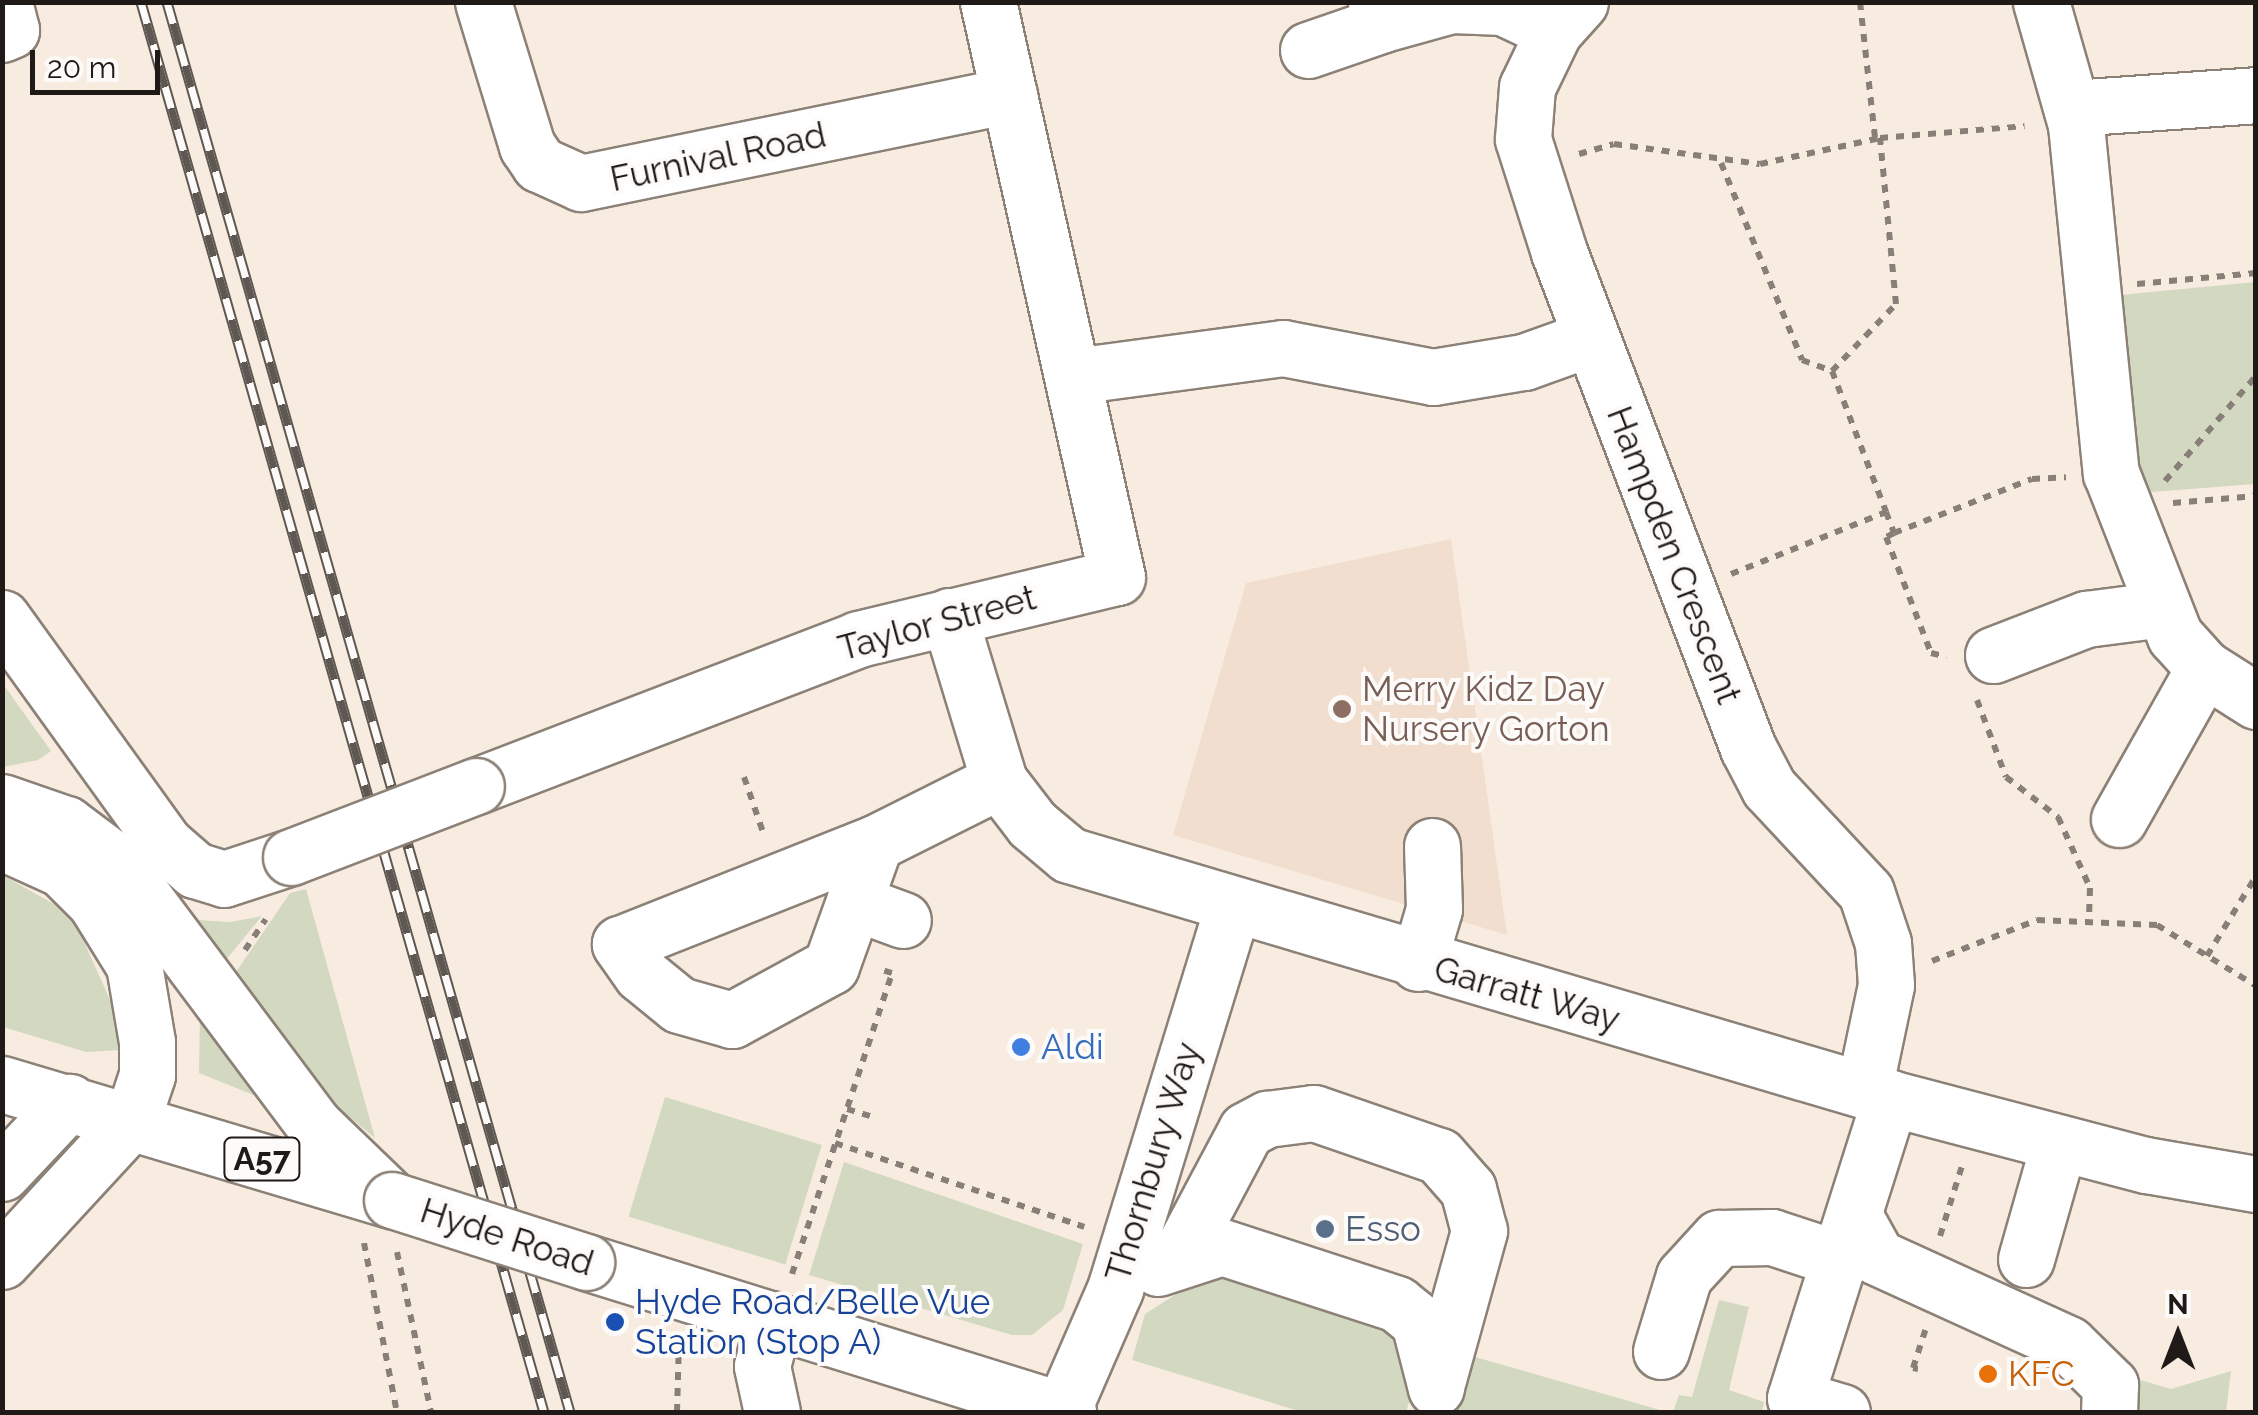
<!DOCTYPE html>
<html>
<head>
<meta charset="utf-8">
<style>
  body { margin:0 }
  #map { position:relative; width:2258px; height:1415px; overflow:hidden; background:#f8ece1; font-family:Raleway,sans-serif }
  div>[style] { position:absolute }
  .built>* { inset:0; background:#f1dece }
  .green>* { inset:0; background:#d3d8c0; transform-origin:0 0 }
  .path>* { height:6px; margin-top:-3px; transform-origin:0; background:repeating-linear-gradient(90deg,#877f78 0 8px,transparent 0 16px) }
  .roads { filter:drop-shadow(2px 0 #8c8177) drop-shadow(-2px 0 #8c8177) drop-shadow(0 2px #8c8177) drop-shadow(0 -2px #8c8177) }
  .minor>* { height:55px; margin:-27.5px; padding:0 27.5px; transform-origin:27.5px; border-radius:27.5px; background:#fff }
  .major>* { height:55px; margin:-27.5px; padding:0 27.5px; transform-origin:27.5px; border-radius:27.5px; background:#fff }
  .highway>* { height:55px; margin:-27.5px; padding:0 27.5px; transform-origin:27.5px; border-radius:27.5px; background:#fff }
  .rail>* { height:11px; margin-top:-5.5px; transform-origin:0; background:repeating-linear-gradient(90deg,#fdfbf9 0 22px,#5e5752 0 44px); box-sizing:border-box; border-block:2px solid #5e5752 }
  .bridges { filter:drop-shadow(2px 0 #8c8177) drop-shadow(-2px 0 #8c8177) drop-shadow(0 2px #8c8177) drop-shadow(0 -2px #8c8177) }
  .minor-bridge>* { height:55px; margin:-27.5px; padding:0 27.5px; transform-origin:27.5px; border-radius:27.5px; background:#fff }
  .highway-bridge>* { height:55px; margin:-27.5px; padding:0 27.5px; transform-origin:27.5px; border-radius:27.5px; background:#fff }
  .dots>* { width:28px; height:28px; translate:-50% -50%; box-sizing:border-box; border:5px solid #fdfbf9; border-radius:50% }
  span { translate:-50% -50%; white-space:nowrap; text-align:center; line-height:1.15; -webkit-text-stroke:8px #fdfbf9; paint-order:stroke }
  .shield-label span { padding:2px 8px; background:#fdfbf9; border:2px solid; border-radius:8px; -webkit-text-stroke-width:0 }
  .shield-label { font-size:32px; color:#1f1a17; font-weight:700 }
  .street-label { font-size:35px; color:#1f1a17 }
  .education-label { font-size:35px; color:#785e54 }
  .left { translate:0 -50%; text-align:left }
  .shop-label { font-size:35px; color:#366cbe }
  .service-label { font-size:35px; color:#4e5e75 }
  .transit-label { font-size:35px; color:#164399 }
  .food-label { font-size:35px; color:#c56008 }
  .frame { position:absolute; inset:0; border:5px solid #1f1a17; pointer-events:none }
  .north { position:absolute; left:2128px; top:1285px; width:100px; height:100px; -webkit-text-stroke:8px #fdfbf9; paint-order:stroke; rotate:0deg; font-size:28px; font-weight:700; line-height:40px; text-align:center; color:#1f1a17 }
  .north::after { content:''; display:block; margin:auto; width:35px; height:45px; background:#1f1a17; clip-path:polygon(50% 0,100% 100%,50% 72%,0 100%) }
  .scale { position:absolute; left:30px; top:50px; width:130px; height:45px; box-sizing:border-box; border:5px solid #1f1a17; border-top:0; padding-left:12px; font-size:30px; line-height:35px; white-space:nowrap; color:#1f1a17; -webkit-text-stroke:8px #fdfbf9; paint-order:stroke }
</style>
</head>
<body>
<div id="map">
  <div class="built">
    <div style="clip-path:polygon(1451px 539px,1507px 935px,1173px 835px,1246px 583px)"></div>
  </div>
  <div class="green">
    <div style="clip-path:polygon(2255px 282px,2255px 484px,2138px 493px,2120px 295px)"></div>
    <div style="clip-path:polygon(3px 684px,51px 751px,38px 760px,3px 767px)"></div>
    <div style="clip-path:polygon(2px 875px,54px 904px,78px 928px,118px 1018px,122px 1050px,86px 1052px,3px 1027px)"></div>
    <div style="clip-path:polygon(306px 889px,375px 1138px,324px 1096px,236px 972px,290px 893px)"></div>
    <div style="clip-path:polygon(262px 916px,225px 961px,198px 920px,230px 922px)"></div>
    <div style="clip-path:polygon(200px 1013px,281px 1106px,199px 1073px)"></div>
    <div style="left:665px;top:1097px;width:164px;height:125px;rotate:17deg"></div>
    <div style="clip-path:polygon(844px 1162px,1083px 1244px,1063px 1310px,1032px 1335px,1012px 1335px,809px 1275px)"></div>
    <div style="clip-path:polygon(1212px 1271px,1400px 1328px,1418px 1374px,1406px 1412px,1302px 1412px,1132px 1360px,1145px 1314px)"></div>
    <div style="clip-path:polygon(1719px 1300px,1749px 1307px,1729px 1390px,1764px 1402px,1762px 1412px,1673px 1412px,1679px 1395px,1692px 1397px)"></div>
    <div style="clip-path:polygon(1468px 1355px,1667px 1412px,1454px 1412px)"></div>
    <div style="clip-path:polygon(2231px 1371px,2226px 1412px,2128px 1412px,2120px 1374px,2171px 1389px)"></div>
  </div>
  <div class="path">
    <div style="left:1860px;top:2px;width:137px;rotate:83.7deg"></div>
    <div style="left:1579px;top:154px;width:36px;rotate:-16deg"></div>
    <div style="left:1614px;top:144px;width:147px;rotate:7.8deg"></div>
    <div style="left:1760px;top:164px;width:123px;rotate:-12.2deg"></div>
    <div style="left:1880px;top:138px;width:145px;rotate:-4.7deg"></div>
    <div style="left:1721px;top:163px;width:213px;rotate:67.6deg"></div>
    <div style="left:1802px;top:360px;width:32px;rotate:20deg"></div>
    <div style="left:1832px;top:371px;width:151px;rotate:69deg"></div>
    <div style="left:2137px;top:284px;width:120px;rotate:-5.3deg"></div>
    <div style="left:1832px;top:371px;width:93px;rotate:-46.3deg"></div>
    <div style="left:1896px;top:304px;width:167px;rotate:-95.5deg"></div>
    <div style="left:2165px;top:481px;width:139px;rotate:-49.1deg"></div>
    <div style="left:2173px;top:503px;width:83px;rotate:-4.8deg"></div>
    <div style="left:1894px;top:533px;width:9px;rotate:153deg"></div>
    <div style="left:1886px;top:537px;width:124px;rotate:68.8deg"></div>
    <div style="left:1931px;top:653px;width:16px;rotate:14deg"></div>
    <div style="left:1731px;top:574px;width:167px;rotate:-21.8deg"></div>
    <div style="left:1886px;top:512px;width:22px;rotate:69deg"></div>
    <div style="left:1894px;top:533px;width:148px;rotate:-21.4deg"></div>
    <div style="left:2032px;top:479px;width:34px;rotate:-3deg"></div>
    <div style="left:1977px;top:700px;width:82px;rotate:69.4deg"></div>
    <div style="left:2006px;top:777px;width:66px;rotate:37.6deg"></div>
    <div style="left:2058px;top:817px;width:78px;rotate:65.7deg"></div>
    <div style="left:2090px;top:888px;width:34px;rotate:92deg"></div>
    <div style="left:744px;top:777px;width:61px;rotate:71deg"></div>
    <div style="left:245px;top:950px;width:37px;rotate:-56deg"></div>
    <div style="left:2207px;top:956px;width:94px;rotate:-58.5deg"></div>
    <div style="left:1932px;top:961px;width:113px;rotate:-21.3deg"></div>
    <div style="left:2037px;top:920px;width:120px;rotate:2.4deg"></div>
    <div style="left:2157px;top:925px;width:116px;rotate:31.6deg"></div>
    <div style="left:847px;top:1109px;width:27px;rotate:17deg"></div>
    <div style="left:835px;top:1143px;width:263px;rotate:18.6deg"></div>
    <div style="left:1940px;top:1236px;width:73px;rotate:-72.6deg"></div>
    <div style="left:364px;top:1243px;width:172px;rotate:79deg"></div>
    <div style="left:397px;top:1252px;width:164px;rotate:78deg"></div>
    <div style="left:2254px;top:1263px;width:2px"></div>
    <div style="left:792px;top:1274px;width:317px;rotate:-71.6deg"></div>
    <div style="left:892px;top:973px;width:10px;rotate:-163deg"></div>
    <div style="left:1918px;top:1369px;width:5px;rotate:-169deg"></div>
    <div style="left:1913px;top:1368px;width:40px;rotate:-72deg"></div>
    <div style="left:677px;top:1412px;width:73px;rotate:-88.4deg"></div>
  </div>
  <div class="roads">
    <div class="minor">
      <div style="left:483px;top:2px;width:151px;rotate:73deg"></div>
      <div style="left:527px;top:146px;width:22px;rotate:56deg"></div>
      <div style="left:539px;top:164px;width:46px;rotate:24.3deg"></div>
      <div style="left:581px;top:183px;width:437px;rotate:-11.6deg"></div>
      <div style="left:1376px;top:2px;width:23px;rotate:72deg"></div>
      <div style="left:1383px;top:24px;width:71px;rotate:-15.6deg"></div>
      <div style="left:1451px;top:5px;width:52px;rotate:2.2deg"></div>
      <div style="left:1503px;top:7px;width:56px;rotate:25.2deg"></div>
      <div style="left:1580px;top:2px;width:39px;rotate:132deg"></div>
      <div style="left:1554px;top:31px;width:62px;rotate:115.7deg"></div>
      <div style="left:1527px;top:87px;width:52px;rotate:94.4deg"></div>
      <div style="left:1523px;top:139px;width:119px;rotate:72.3deg"></div>
      <div style="left:1559px;top:252px;width:531px;rotate:69.14deg"></div>
      <div style="left:1748px;top:748px;width:45px;rotate:62.3deg"></div>
      <div style="left:1769px;top:788px;width:142px;rotate:47deg"></div>
      <div style="left:1866px;top:892px;width:54px;rotate:71.6deg"></div>
      <div style="left:1883px;top:943px;width:42px;rotate:85.9deg"></div>
      <div style="left:1886px;top:985px;width:106px;rotate:101.9deg"></div>
      <div style="left:2041px;top:2px;width:128px;rotate:74.1deg"></div>
      <div style="left:2076px;top:125px;width:350px;rotate:84.3deg"></div>
      <div style="left:2111px;top:473px;width:175px;rotate:68.6deg"></div>
      <div style="left:2175px;top:636px;width:43px;rotate:47.8deg"></div>
      <div style="left:2204px;top:668px;width:62px;rotate:32.4deg"></div>
      <div style="left:2px;top:34px;width:10px;rotate:-24deg"></div>
      <div style="left:11px;top:30px;width:29px;rotate:-104deg"></div>
      <div style="left:1308px;top:50px;width:79px;rotate:-19.1deg"></div>
      <div style="left:2072px;top:108px;width:184px;rotate:-4deg"></div>
      <div style="left:1074px;top:376px;width:211px;rotate:-7.6deg"></div>
      <div style="left:1283px;top:348px;width:153px;rotate:10.9deg"></div>
      <div style="left:1433px;top:377px;width:92px;rotate:-9.4deg"></div>
      <div style="left:1524px;top:362px;width:71px;rotate:-19.7deg"></div>
      <div style="left:949px;top:616px;width:172px;rotate:73.1deg"></div>
      <div style="left:999px;top:781px;width:54px;rotate:52.5deg"></div>
      <div style="left:1032px;top:824px;width:48px;rotate:40deg"></div>
      <div style="left:1069px;top:855px;width:856px;rotate:16.49deg"></div>
      <div style="left:1890px;top:1098px;width:265px;rotate:14.7deg"></div>
      <div style="left:2146px;top:1165px;width:112px;rotate:9.8deg"></div>
      <div style="left:2px;top:618px;width:279px;rotate:54.2deg"></div>
      <div style="left:165px;top:844px;width:40px;rotate:41deg"></div>
      <div style="left:195px;top:870px;width:30px;rotate:17deg"></div>
      <div style="left:224px;top:879px;width:71px;rotate:-18.2deg"></div>
      <div style="left:1993px;top:655px;width:100px;rotate:-21.2deg"></div>
      <div style="left:2086px;top:619px;width:78px;rotate:-7.4deg"></div>
      <div style="left:476px;top:786px;width:409px;rotate:-21deg"></div>
      <div style="left:858px;top:639px;width:266px;rotate:-13.5deg"></div>
      <div style="left:1117px;top:577px;width:589px;rotate:-102.64deg"></div>
      <div style="left:2px;top:802px;width:68px;rotate:19deg"></div>
      <div style="left:66px;top:824px;width:65px;rotate:36.9deg"></div>
      <div style="left:118px;top:863px;width:327px;rotate:53.2deg"></div>
      <div style="left:314px;top:1125px;width:108px;rotate:43.9deg"></div>
      <div style="left:2119px;top:819px;width:173px;rotate:-60.6deg"></div>
      <div style="left:875px;top:843px;width:131px;rotate:109.7deg"></div>
      <div style="left:831px;top:966px;width:113px;rotate:151.4deg"></div>
      <div style="left:732px;top:1020px;width:55px;rotate:-164.2deg"></div>
      <div style="left:679px;top:1005px;width:49px;rotate:-140.8deg"></div>
      <div style="left:641px;top:974px;width:37px;rotate:-125deg"></div>
      <div style="left:620px;top:944px;width:274px;rotate:-21.6deg"></div>
      <div style="left:875px;top:843px;width:139px;rotate:-26.6deg"></div>
      <div style="left:854px;top:902px;width:52px;rotate:20.2deg"></div>
      <div style="left:1418px;top:963px;width:56px;rotate:-73.5deg"></div>
      <div style="left:1434px;top:909px;width:63px;rotate:-91.8deg"></div>
      <div style="left:1856px;top:1219px;width:43px;rotate:61.1deg"></div>
      <div style="left:1877px;top:1257px;width:210px;rotate:24.5deg"></div>
      <div style="left:2068px;top:1344px;width:59px;rotate:44.3deg"></div>
      <div style="left:2110px;top:1385px;width:27px;rotate:92deg"></div>
      <div style="left:2026px;top:1259px;width:121px;rotate:-74.1deg"></div>
      <div style="left:1177px;top:1260px;width:147px;rotate:-62deg"></div>
      <div style="left:1246px;top:1130px;width:24px;rotate:-28deg"></div>
      <div style="left:1267px;top:1119px;width:47px;rotate:-7.3deg"></div>
      <div style="left:1314px;top:1113px;width:132px;rotate:19deg"></div>
      <div style="left:1439px;top:1156px;width:44px;rotate:48.7deg"></div>
      <div style="left:1468px;top:1189px;width:43px;rotate:75.3deg"></div>
      <div style="left:1479px;top:1231px;width:161px;rotate:105.5deg"></div>
      <div style="left:1158px;top:1268px;width:67px;rotate:-18.2deg"></div>
      <div style="left:1222px;top:1247px;width:184px;rotate:18deg"></div>
      <div style="left:1397px;top:1304px;width:28px;rotate:39deg"></div>
      <div style="left:1419px;top:1322px;width:68px;rotate:75.6deg"></div>
      <div style="left:1661px;top:1351px;width:78px;rotate:-73deg"></div>
      <div style="left:1684px;top:1276px;width:52px;rotate:-47.4deg"></div>
      <div style="left:1719px;top:1238px;width:53px;rotate:-1.1deg"></div>
      <div style="left:1772px;top:1237px;width:74px;rotate:18.2deg"></div>
      <div style="left:1062px;top:1411px;width:133px;rotate:-66.5deg"></div>
      <div style="left:1115px;top:1289px;width:399px;rotate:-72.9deg"></div>
      <div style="left:772px;top:1412px;width:47px;rotate:-102.3deg"></div>
      <div style="left:762px;top:1366px;width:48px;rotate:-75.4deg"></div>
      <div style="left:1842px;top:1412px;width:49px;rotate:-163.4deg"></div>
      <div style="left:1795px;top:1398px;width:315px;rotate:-72.4deg"></div>
    </div>
    <div class="major">
      <div style="left:2px;top:842px;width:66px;rotate:24.2deg"></div>
      <div style="left:62px;top:869px;width:47px;rotate:45deg"></div>
      <div style="left:95px;top:902px;width:74px;rotate:58.2deg"></div>
      <div style="left:134px;top:965px;width:78px;rotate:80.4deg"></div>
      <div style="left:147px;top:1042px;width:33px;rotate:90deg"></div>
      <div style="left:147px;top:1075px;width:47px;rotate:108.4deg"></div>
      <div style="left:132px;top:1120px;width:192px;rotate:132.7deg"></div>
      <div style="left:2px;top:1173px;width:98px;rotate:-46.7deg"></div>
    </div>
    <div class="highway">
      <div style="left:2px;top:1084px;width:407px;rotate:16.6deg"></div>
      <div style="left:586px;top:1262px;width:505px;rotate:17.29deg"></div>
    </div>
  </div>
  <div class="rail">
    <div style="left:141px;top:2px;width:1466px;rotate:74.05deg"></div>
    <div style="left:167px;top:2px;width:1466px;rotate:74.05deg"></div>
  </div>
  <div class="bridges">
    <div class="minor-bridge">
      <div style="left:291px;top:857px;width:198px;rotate:-21deg"></div>
    </div>
    <div class="highway-bridge">
      <div style="left:392px;top:1200px;width:204px;rotate:17.7deg"></div>
    </div>
  </div>
  <div class="dots">
    <div style="left:1342px;top:709px;background:#8d6e63"></div>
    <div style="left:1021px;top:1047px;background:#3f7fe0"></div>
    <div style="left:1325px;top:1229px;background:#5c6f8a"></div>
    <div style="left:615px;top:1322px;background:#1a4fb4"></div>
    <div style="left:1988px;top:1374px;background:#e8710a"></div>
  </div>
  <div class="shield-label">
    <span style="left:262px;top:1159px">A57</span>
  </div>
  <div class="street-label">
    <span style="left:718px;top:157px;rotate:-12deg">Furnival Road</span>
    <span style="left:1674px;top:555px;rotate:69deg">Hampden Crescent</span>
    <span style="left:937px;top:623px;rotate:-15deg">Taylor Street</span>
    <span style="left:1527px;top:994px;rotate:16deg">Garratt Way</span>
    <span style="left:1153px;top:1162px;rotate:-73deg">Thornbury Way</span>
    <span style="left:507px;top:1237px;rotate:18deg">Hyde Road</span>
  </div>
  <div class="education-label">
    <span class="left" style="left:1362px;top:709px">Merry Kidz Day<br>Nursery Gorton</span>
  </div>
  <div class="shop-label">
    <span class="left" style="left:1041px;top:1047px">Aldi</span>
  </div>
  <div class="service-label">
    <span class="left" style="left:1345px;top:1229px">Esso</span>
  </div>
  <div class="transit-label">
    <span class="left" style="left:635px;top:1322px">Hyde Road/Belle Vue<br>Station (Stop A)</span>
  </div>
  <div class="food-label">
    <span class="left" style="left:2008px;top:1374px">KFC</span>
  </div>
  <div class="frame"></div>
  <div class="north">N</div>
  <div class="scale">20 m</div>
</div>
</body>
</html>
